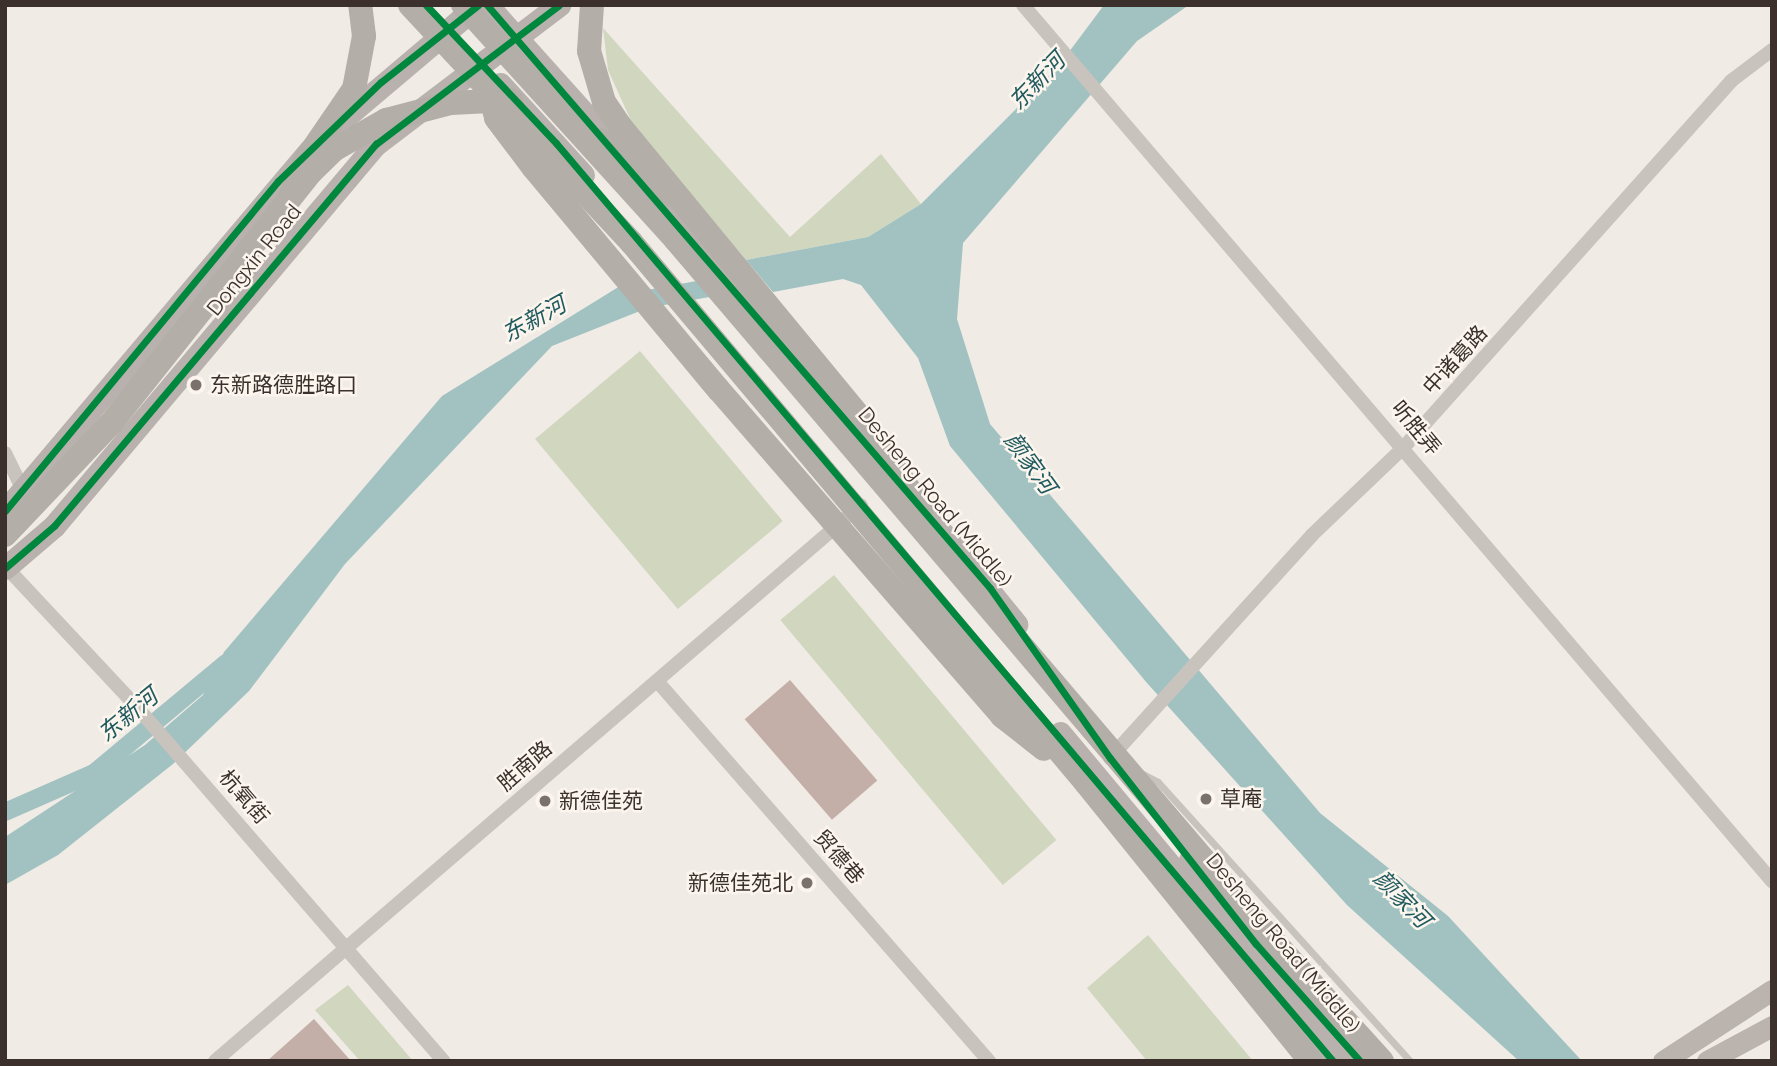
<!DOCTYPE html>
<html>
<head>
<meta charset="utf-8">
<style>
  body { margin:0 }
  #map { position:relative; width:1777px; height:1066px; overflow:hidden; background:#f0ebe5; font-family:Raleway,"Noto Sans SC",sans-serif }
  div>[style] { position:absolute }
  .green>* { inset:0; background:#d1d6bf; transform-origin:0 0 }
  .water>* { inset:0; background:#a1c2c1 }
  .canal>* { height:18px; margin:-9px; padding:0 9px; transform-origin:9px; border-radius:9px; background:#a1c2c1 }
  .building>* { inset:0; background:#c3afa7; transform-origin:0 0 }
  .service>* { height:7px; margin:-3.5px; padding:0 3.5px; transform-origin:3.5px; border-radius:3.5px; background:#c9c3be }
  .minor>* { height:14px; margin:-7px; padding:0 7px; transform-origin:7px; border-radius:7px; background:#c9c3be }
  .secondary>* { height:21px; margin:-10.5px; padding:0 10.5px; transform-origin:10.5px; border-radius:10.5px; background:#bab3ae }
  .primary>* { height:23px; margin:-11.5px; padding:0 11.5px; transform-origin:11.5px; border-radius:11.5px; background:#b8b1ad }
  .trunk>* { height:24px; margin:-12px; padding:0 12px; transform-origin:12px; border-radius:12px; background:#b4aea8 }
  .trunk-bridge>* { height:24px; margin:-12px; padding:0 12px; transform-origin:12px; border-radius:12px; background:#b4aea8 }
  .cycleway>* { height:7px; margin:-3.5px; padding:0 3.5px; transform-origin:3.5px; border-radius:3.5px; background:#00873e }
  .dots>* { width:19px; height:19px; translate:-50% -50%; box-sizing:border-box; border:4px solid #fbf5ee; border-radius:50% }
  span { translate:-50% -50%; white-space:nowrap; text-align:center; line-height:1.15; -webkit-text-stroke:5px #fbf5ee; paint-order:stroke }
  .street-label { font-size:21px; color:#3b302b }
  .poi-label { font-size:21px; color:#3b302b }
  .left { translate:0 -50%; text-align:left }
  .right { translate:-100% -50%; text-align:right }
  .water-label { font-size:23px; color:#1f5a5e; font-style:italic }
  .frame { position:absolute; inset:0; border:7px solid #3b302b; pointer-events:none }
</style>
</head>
<body>
<div id="map">
  <div class="green">
    <div style="clip-path:polygon(603px 28px,790px 237px,881px 154px,921px 204px,868px 237px,746px 260px,632px 123px,608px 70px)"></div>
    <div style="left:640px;top:351px;width:222px;height:137px;rotate:50deg"></div>
    <div style="left:834px;top:575px;width:346px;height:70px;rotate:50deg"></div>
    <div style="clip-path:polygon(1148px 935px,1253px 1061px,1147px 1061px,1087px 988px)"></div>
    <div style="clip-path:polygon(348px 985px,413px 1061px,360px 1061px,315px 1010px)"></div>
  </div>
  <div class="water">
    <div style="clip-path:polygon(1104px 5px,1189px 5px,1137px 41px,963px 243px,957px 319px,990px 424px,1320px 813px,1448px 916px,1582px 1061px,1519px 1061px,1347px 905px,1147px 683px,950px 446px,918px 358px,861px 285px,843px 279px,773px 292px,746px 260px,868px 237px,921px 204px,1057px 68px)"></div>
    <div style="clip-path:polygon(620px 286px,640px 311px,552px 346px,345px 564px,249px 691px,173px 764px,58px 855px,5px 885px,5px 837px,145px 745px,203px 695px,224px 652px,442px 396px)"></div>
  </div>
  <div class="canal">
    <div style="left:636px;top:301px;width:90px;rotate:-10.2deg"></div>
    <div style="left:5px;top:812px;width:97px;rotate:-23.7deg"></div>
    <div style="left:94px;top:773px;width:172px;rotate:-39.8deg"></div>
  </div>
  <div class="building">
    <div style="left:790px;top:680px;width:133px;height:60px;rotate:49deg"></div>
    <div style="clip-path:polygon(314px 1019px,351px 1061px,267px 1061px)"></div>
  </div>
  <div class="service">
    <div style="left:1141px;top:773px;width:19px;rotate:28deg"></div>
    <div style="left:1158px;top:782px;width:376px;rotate:47.9deg"></div>
  </div>
  <div class="minor">
    <div style="left:1023px;top:5px;width:1153px;rotate:49.47deg"></div>
    <div style="left:5px;top:453px;width:43px;rotate:64deg"></div>
    <div style="left:6px;top:567px;width:190px;rotate:46.9deg"></div>
    <div style="left:136px;top:706px;width:470px;rotate:49.1deg"></div>
    <div style="left:657px;top:681px;width:505px;rotate:48.86deg"></div>
    <div style="left:1110px;top:758px;width:301px;rotate:-47.8deg"></div>
    <div style="left:1312px;top:535px;width:127px;rotate:-43.7deg"></div>
    <div style="left:1404px;top:447px;width:491px;rotate:-48.2deg"></div>
    <div style="left:1731px;top:81px;width:51px;rotate:-37.1deg"></div>
    <div style="left:215px;top:1061px;width:852px;rotate:-40.72deg"></div>
  </div>
  <div class="secondary">
    <div style="left:1663px;top:1061px;width:130px;rotate:-33.1deg"></div>
    <div style="left:1707px;top:1061px;width:74px;rotate:-28.3deg"></div>
  </div>
  <div class="primary">
    <div style="left:487px;top:5px;width:195px;rotate:48.1deg"></div>
    <div style="left:500px;top:84px;width:123px;rotate:47.6deg"></div>
    <div style="left:337px;top:124px;width:185px;rotate:-40.2deg"></div>
    <div style="left:644px;top:181px;width:288px;rotate:49.5deg"></div>
    <div style="left:910px;top:493px;width:169px;rotate:51deg"></div>
    <div style="left:5px;top:511px;width:473px;rotate:-49.8deg"></div>
    <div style="left:5px;top:568px;width:65px;rotate:-40.6deg"></div>
    <div style="left:54px;top:526px;width:500px;rotate:-49.9deg"></div>
    <div style="left:376px;top:144px;width:230px;rotate:-37.2deg"></div>
    <div style="left:1060px;top:733px;width:427px;rotate:50.2deg"></div>
    <div style="left:1190px;top:860px;width:263px;rotate:49.8deg"></div>
  </div>
  <div class="trunk">
    <div style="left:592px;top:5px;width:46px;rotate:93.7deg"></div>
    <div style="left:589px;top:51px;width:53px;rotate:73.6deg"></div>
    <div style="left:604px;top:102px;width:29px;rotate:56deg"></div>
    <div style="left:620px;top:126px;width:376px;rotate:50.5deg"></div>
    <div style="left:486px;top:82px;width:37px;rotate:74deg"></div>
    <div style="left:496px;top:118px;width:61px;rotate:52.9deg"></div>
    <div style="left:533px;top:167px;width:290px;rotate:50.2deg"></div>
    <div style="left:5px;top:535px;width:157px;rotate:-46.5deg"></div>
    <div style="left:113px;top:421px;width:318px;rotate:-51.5deg"></div>
    <div style="left:311px;top:172px;width:33px;rotate:-44deg"></div>
    <div style="left:335px;top:149px;width:59px;rotate:-29.6deg"></div>
    <div style="left:1086px;top:783px;width:357px;rotate:51.1deg"></div>
    <div style="left:1268px;top:935px;width:170px;rotate:47.9deg"></div>
  </div>
  <div class="trunk-bridge">
    <div style="left:410px;top:5px;width:324px;rotate:47deg"></div>
    <div style="left:631px;top:242px;width:707px;rotate:49.93deg"></div>
    <div style="left:463px;top:5px;width:316px;rotate:47.8deg"></div>
    <div style="left:675px;top:239px;width:914px;rotate:49.57deg"></div>
    <div style="left:386px;top:120px;width:67px;rotate:-14.7deg"></div>
    <div style="left:451px;top:103px;width:60px;rotate:-2.9deg"></div>
    <div style="left:600px;top:140px;width:91px;rotate:37.4deg"></div>
    <div style="left:290px;top:197px;width:41px;rotate:-67.2deg"></div>
    <div style="left:306px;top:159px;width:85px;rotate:-55.6deg"></div>
    <div style="left:354px;top:89px;width:54px;rotate:-79.3deg"></div>
    <div style="left:364px;top:36px;width:31px;rotate:-97deg"></div>
    <div style="left:719px;top:390px;width:432px;rotate:49deg"></div>
    <div style="left:1002px;top:716px;width:53px;rotate:38.2deg"></div>
    <div style="left:859px;top:416px;width:112px;rotate:55.6deg"></div>
  </div>
  <div class="cycleway">
    <div style="left:426px;top:5px;width:190px;rotate:46.7deg"></div>
    <div style="left:556px;top:143px;width:1203px;rotate:49.76deg"></div>
    <div style="left:487px;top:5px;width:770px;rotate:49.21deg"></div>
    <div style="left:990px;top:588px;width:208px;rotate:54.8deg"></div>
    <div style="left:1110px;top:758px;width:236px;rotate:51.9deg"></div>
    <div style="left:1256px;top:944px;width:157px;rotate:48.4deg"></div>
    <div style="left:5px;top:511px;width:428px;rotate:-50.4deg"></div>
    <div style="left:278px;top:181px;width:143px;rotate:-43.9deg"></div>
    <div style="left:381px;top:82px;width:124px;rotate:-38.4deg"></div>
    <div style="left:5px;top:568px;width:65px;rotate:-40.6deg"></div>
    <div style="left:54px;top:526px;width:500px;rotate:-49.9deg"></div>
    <div style="left:376px;top:144px;width:230px;rotate:-37.2deg"></div>
  </div>
  <div class="dots">
    <div style="left:196px;top:385px;background:#7a716c"></div>
    <div style="left:1206px;top:799px;background:#7a716c"></div>
    <div style="left:545px;top:801px;background:#7a716c"></div>
    <div style="left:807px;top:883px;background:#7a716c"></div>
  </div>
  <div class="street-label">
    <span style="left:254px;top:260px;rotate:-51deg">Dongxin Road</span>
    <span style="left:1455px;top:360px;rotate:-48deg">中诸葛路</span>
    <span style="left:1416px;top:428px;rotate:50deg">听胜弄</span>
    <span style="left:935px;top:497px;rotate:50deg">Desheng Road (Middle)</span>
    <span style="left:525px;top:766px;rotate:-41deg">胜南路</span>
    <span style="left:244px;top:797px;rotate:49deg">杭氧街</span>
    <span style="left:839px;top:857px;rotate:49deg">贸德巷</span>
    <span style="left:1283px;top:943px;rotate:50deg">Desheng Road (Middle)</span>
  </div>
  <div class="poi-label">
    <span class="left" style="left:210px;top:385px">东新路德胜路口</span>
    <span class="left" style="left:1220px;top:799px">草庵</span>
    <span class="left" style="left:559px;top:801px">新德佳苑</span>
    <span class="right" style="left:793px;top:883px">新德佳苑北</span>
  </div>
  <div class="water-label">
    <span style="left:1037px;top:81px;rotate:-46deg">东新河</span>
    <span style="left:534px;top:319px;rotate:-29deg">东新河</span>
    <span style="left:1030px;top:463px;rotate:54deg">颜家河</span>
    <span style="left:128px;top:715px;rotate:-39deg">东新河</span>
    <span style="left:1402px;top:899px;rotate:46deg">颜家河</span>
  </div>
  <div class="frame"></div>
</div>
</body>
</html>
